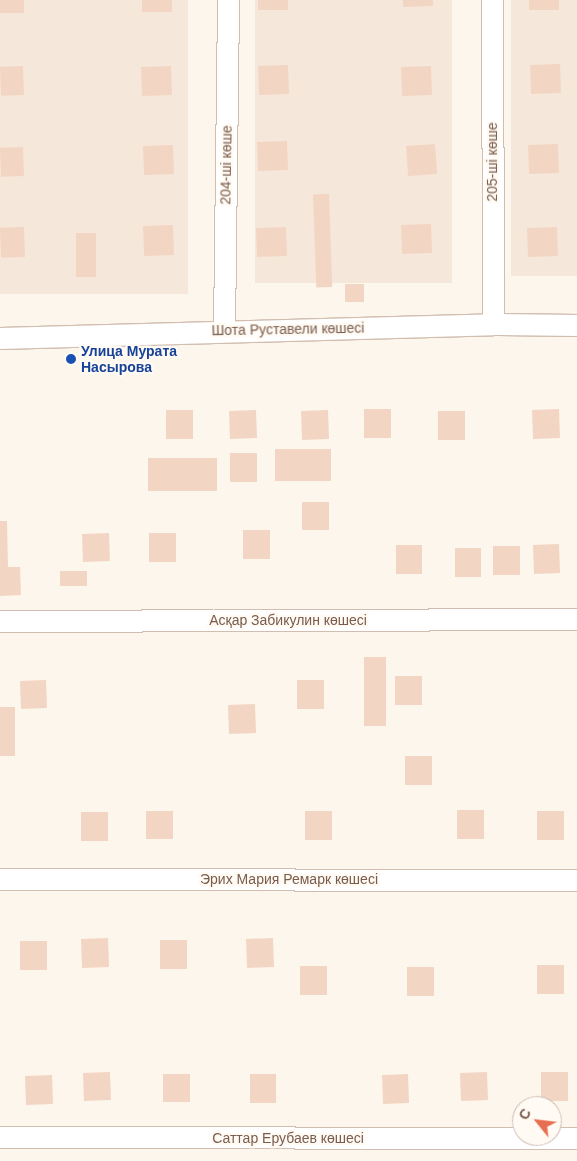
<!DOCTYPE html>
<html>
<head>
<meta charset="utf-8">
<style>
  body { margin:0 }
  #map { position:relative; width:577px; height:1161px; overflow:hidden; background:#fdf6ec; font-family:Helvetica,sans-serif }
  div>[style] { position:absolute }
  .residential>* { inset:0; background:#f5e8da; transform-origin:0 0 }
  .building>* { inset:0; background:#f3d5c3; transform-origin:0 0 }
  .roads { filter:drop-shadow(1px 0 #d1beb0) drop-shadow(-1px 0 #d1beb0) drop-shadow(0 1px #d1beb0) drop-shadow(0 -1px #d1beb0) }
  .minor>* { height:21px; margin:-10.5px; padding:0 10.5px; transform-origin:10.5px; border-radius:10.5px; background:#fff }
  .dots>* { width:14px; height:14px; translate:-50% -50%; box-sizing:border-box; border:2px solid #fffaf3; border-radius:50% }
  span { translate:-50% -50%; white-space:nowrap; text-align:center; line-height:1.15; -webkit-text-stroke:4.5px #fffaf3; paint-order:stroke }
  .street-label { font-size:14px; color:#7a5c4d }
  .transit-label { font-size:14px; color:#164399; font-weight:700 }
  .left { translate:0 -50%; text-align:left }
  .north { position:absolute; left:512px; top:1096px; width:50px; height:50px; box-sizing:border-box; background:#fffaf3; border:1px solid #cabbb1; border-radius:50%; rotate:299deg; font-size:14px; font-weight:700; line-height:20px; text-align:center; color:#7a5c4d }
  .north::after { content:''; display:block; margin:auto; width:18px; height:22px; background:#e76f51; clip-path:polygon(50% 0,100% 100%,50% 72%,0 100%) }
</style>
</head>
<body>
<div id="map">
  <div class="residential">
    <div style="left:0;top:0;width:188px;height:294px"></div>
    <div style="left:255px;top:0;width:197px;height:283px"></div>
    <div style="left:511px;top:0;width:66px;height:276px"></div>
  </div>
  <div class="building">
    <div style="left:0;top:0;width:24px;height:13px"></div>
    <div style="left:142px;top:0;width:30px;height:12px"></div>
    <div style="left:258px;top:0;width:30px;height:10px"></div>
    <div style="clip-path:polygon(403px 0,433px 0,433px 6px,403px 7px)"></div>
    <div style="left:529px;top:0;width:30px;height:10px"></div>
    <div style="left:560px;top:64px;width:29px;height:30px;rotate:88deg"></div>
    <div style="left:288px;top:65px;width:29px;height:30px;rotate:88deg"></div>
    <div style="left:23px;top:66px;width:29px;height:23px;rotate:88deg"></div>
    <div style="left:171px;top:66px;width:29px;height:30px;rotate:88deg"></div>
    <div style="left:431px;top:66px;width:29px;height:30px;rotate:88deg"></div>
    <div style="left:287px;top:141px;width:29px;height:30px;rotate:88deg"></div>
    <div style="left:435px;top:144px;width:30px;height:29px;rotate:86deg"></div>
    <div style="left:558px;top:144px;width:29px;height:30px;rotate:88deg"></div>
    <div style="left:173px;top:145px;width:29px;height:30px;rotate:88deg"></div>
    <div style="left:23px;top:147px;width:29px;height:23px;rotate:88deg"></div>
    <div style="left:329px;top:194px;width:93px;height:16px;rotate:88deg"></div>
    <div style="left:431px;top:224px;width:29px;height:30px;rotate:88deg"></div>
    <div style="left:173px;top:225px;width:30px;height:30px;rotate:88deg"></div>
    <div style="left:24px;top:227px;width:30px;height:24px;rotate:88deg"></div>
    <div style="left:286px;top:227px;width:29px;height:30px;rotate:88deg"></div>
    <div style="left:557px;top:227px;width:29px;height:30px;rotate:88deg"></div>
    <div style="left:76px;top:233px;width:20px;height:44px"></div>
    <div style="left:345px;top:284px;width:19px;height:18px"></div>
    <div style="left:364px;top:409px;width:27px;height:29px"></div>
    <div style="left:559px;top:409px;width:29px;height:27px;rotate:88deg"></div>
    <div style="left:193px;top:410px;width:29px;height:27px;rotate:90deg"></div>
    <div style="left:256px;top:410px;width:28px;height:27px;rotate:88deg"></div>
    <div style="left:328px;top:410px;width:29px;height:27px;rotate:88deg"></div>
    <div style="left:438px;top:411px;width:27px;height:29px"></div>
    <div style="left:275px;top:449px;width:56px;height:32px"></div>
    <div style="left:230px;top:453px;width:27px;height:29px"></div>
    <div style="left:148px;top:458px;width:69px;height:33px"></div>
    <div style="left:329px;top:502px;width:28px;height:27px;rotate:90deg"></div>
    <div style="clip-path:polygon(0 521px,7px 521px,8px 567px,20px 567px,21px 595px,0 596px)"></div>
    <div style="left:270px;top:530px;width:29px;height:27px;rotate:90deg"></div>
    <div style="left:109px;top:533px;width:28px;height:27px;rotate:88deg"></div>
    <div style="left:176px;top:533px;width:29px;height:27px;rotate:90deg"></div>
    <div style="left:559px;top:544px;width:29px;height:26px;rotate:88deg"></div>
    <div style="left:396px;top:545px;width:26px;height:29px"></div>
    <div style="left:493px;top:546px;width:27px;height:29px"></div>
    <div style="left:455px;top:548px;width:26px;height:29px"></div>
    <div style="left:87px;top:571px;width:15px;height:27px;rotate:90deg"></div>
    <div style="left:364px;top:657px;width:22px;height:69px"></div>
    <div style="left:395px;top:676px;width:27px;height:29px"></div>
    <div style="left:46px;top:680px;width:28px;height:26px;rotate:88deg"></div>
    <div style="left:324px;top:680px;width:29px;height:27px;rotate:90deg"></div>
    <div style="left:255px;top:704px;width:29px;height:27px;rotate:88deg"></div>
    <div style="left:0;top:707px;width:15px;height:49px"></div>
    <div style="left:432px;top:756px;width:29px;height:27px;rotate:90deg"></div>
    <div style="left:457px;top:810px;width:27px;height:29px"></div>
    <div style="left:173px;top:811px;width:28px;height:27px;rotate:90deg"></div>
    <div style="left:332px;top:811px;width:29px;height:27px;rotate:90deg"></div>
    <div style="left:537px;top:811px;width:27px;height:29px"></div>
    <div style="left:108px;top:812px;width:29px;height:27px;rotate:90deg"></div>
    <div style="left:108px;top:938px;width:29px;height:27px;rotate:88deg"></div>
    <div style="left:273px;top:938px;width:29px;height:27px;rotate:88deg"></div>
    <div style="left:160px;top:940px;width:27px;height:29px"></div>
    <div style="left:20px;top:941px;width:27px;height:29px"></div>
    <div style="left:537px;top:965px;width:27px;height:29px"></div>
    <div style="left:300px;top:966px;width:27px;height:29px"></div>
    <div style="left:407px;top:967px;width:27px;height:29px"></div>
    <div style="left:110px;top:1072px;width:28px;height:27px;rotate:88deg"></div>
    <div style="left:487px;top:1072px;width:28px;height:27px;rotate:88deg"></div>
    <div style="left:568px;top:1072px;width:29px;height:27px;rotate:90deg"></div>
    <div style="left:190px;top:1074px;width:28px;height:27px;rotate:90deg"></div>
    <div style="left:250px;top:1074px;width:26px;height:29px"></div>
    <div style="left:408px;top:1074px;width:29px;height:26px;rotate:88deg"></div>
    <div style="left:52px;top:1075px;width:29px;height:27px;rotate:88deg"></div>
  </div>
  <div class="roads">
    <div class="minor">
      <div style="left:492px;top:0;width:324px;rotate:89.8deg"></div>
      <div style="left:224px;top:330px;width:330px;rotate:-89.3deg"></div>
      <div style="left:0;top:338px;width:493px;rotate:-1.6deg"></div>
      <div style="left:493px;top:324px;width:84px;rotate:0.7deg"></div>
      <div style="left:0;top:621px;width:577px;rotate:-0.2deg"></div>
      <div style="left:0;top:879px;width:577px;rotate:0.1deg"></div>
      <div style="left:0;top:1137px;width:577px;rotate:0.1deg"></div>
    </div>
  </div>
  <div class="dots">
    <div style="left:71px;top:359px;background:#1a4fb4"></div>
  </div>
  <div class="street-label">
    <span style="left:492px;top:162px;rotate:-90deg">205-ші көше</span>
    <span style="left:226px;top:165px;rotate:-89deg">204-ші көше</span>
    <span style="left:288px;top:329px;rotate:-1deg">Шота Руставели көшесі</span>
    <span style="left:288px;top:620px">Асқар Забикулин көшесі</span>
    <span style="left:289px;top:879px">Эрих Мария Ремарк көшесі</span>
    <span style="left:288px;top:1138px">Саттар Ерубаев көшесі</span>
  </div>
  <div class="transit-label">
    <span class="left" style="left:81px;top:359px">Улица Мурата<br>Насырова</span>
  </div>
  <div class="north">С</div>
</div>
</body>
</html>
